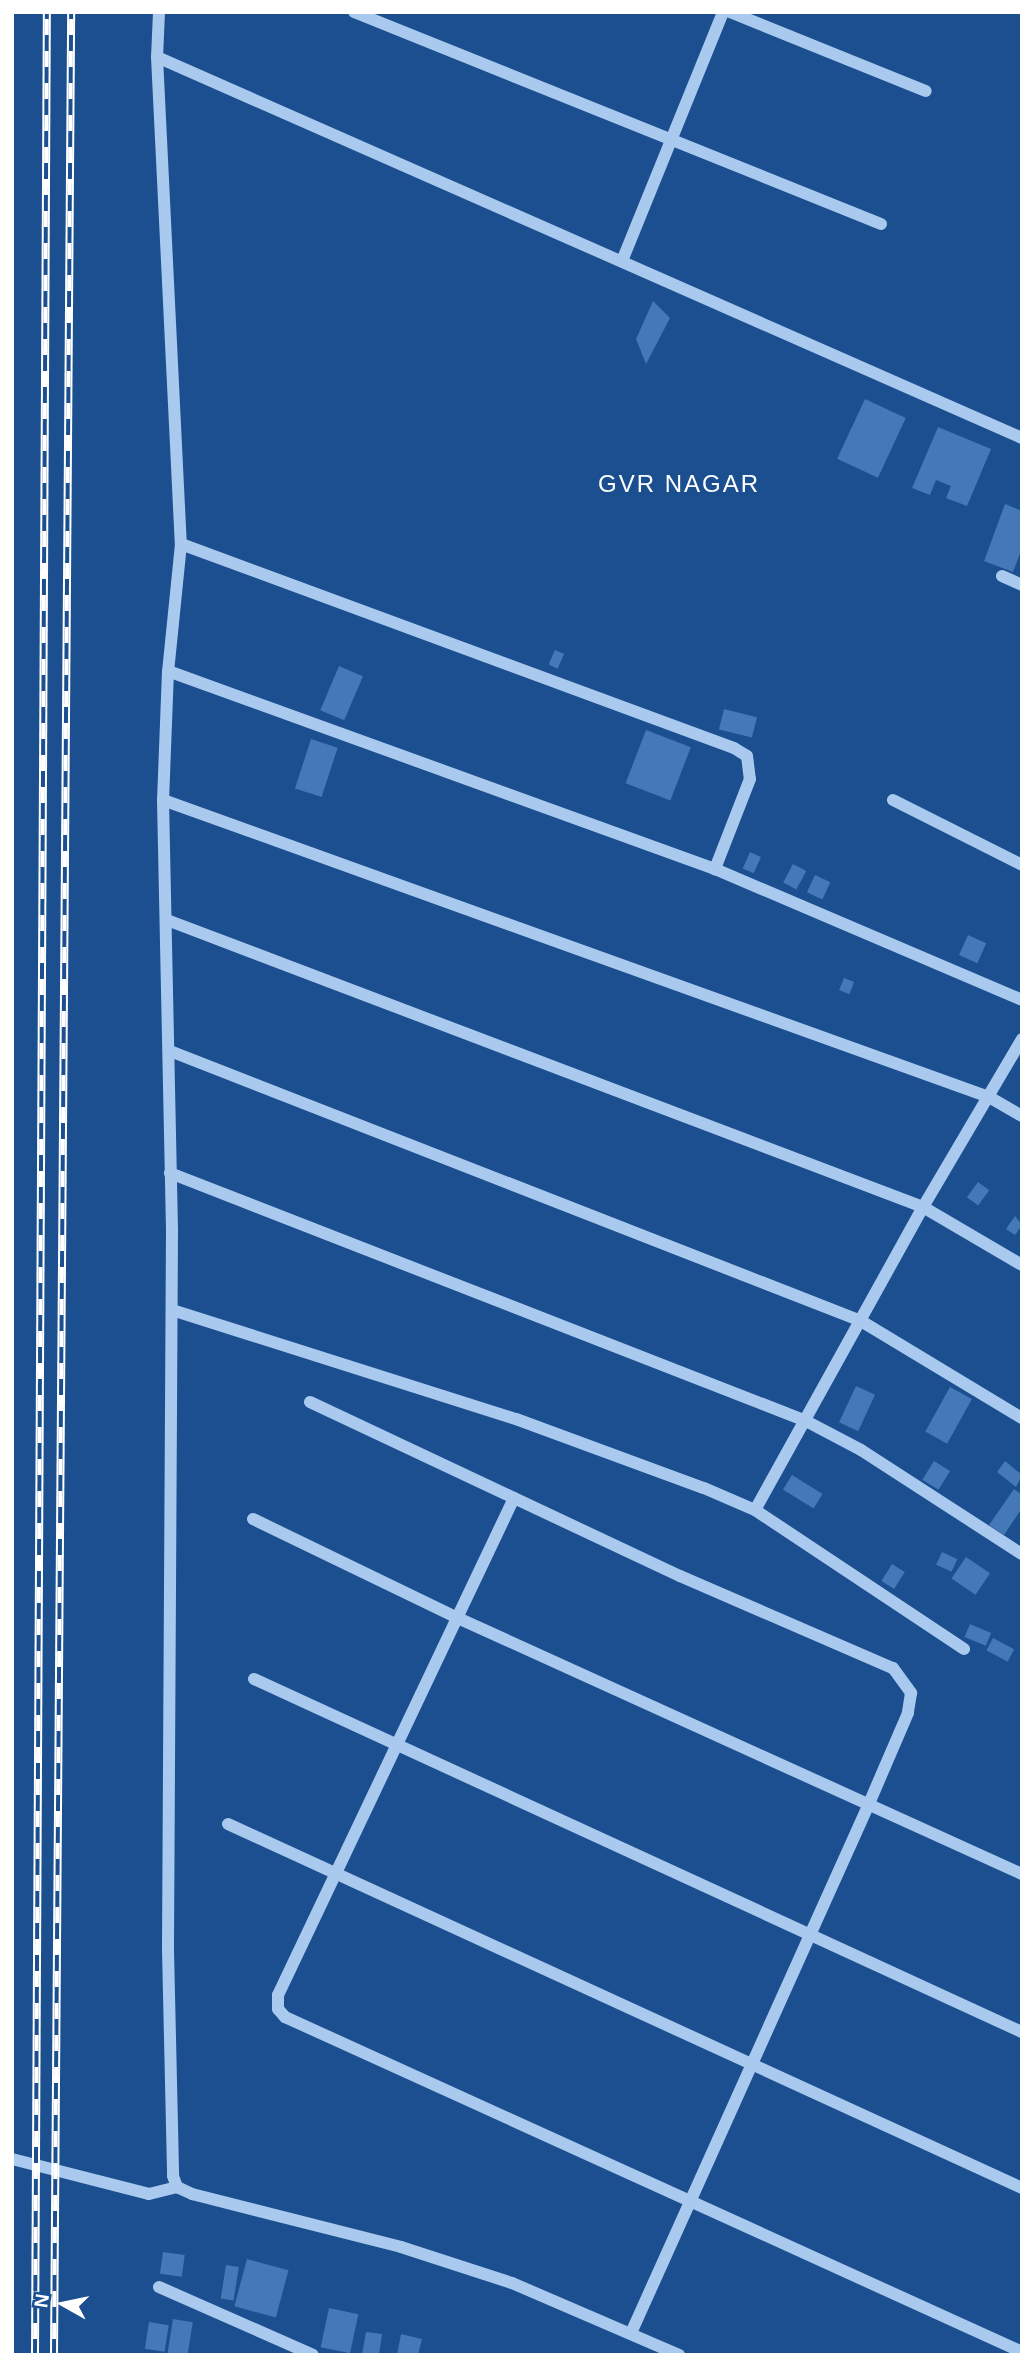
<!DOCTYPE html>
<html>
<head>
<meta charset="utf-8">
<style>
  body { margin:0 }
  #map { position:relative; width:1034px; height:2367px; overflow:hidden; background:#1b4f8f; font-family:Arial,sans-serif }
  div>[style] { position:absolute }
  .building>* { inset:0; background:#4478b7; transform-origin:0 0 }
  .minor>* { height:12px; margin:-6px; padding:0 6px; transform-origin:6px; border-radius:6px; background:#a9c9ee }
  .rail>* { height:8px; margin-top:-4px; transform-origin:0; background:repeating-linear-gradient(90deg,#1b4f8f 0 16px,#fff 0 32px); box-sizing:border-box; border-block:2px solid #fff }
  span { translate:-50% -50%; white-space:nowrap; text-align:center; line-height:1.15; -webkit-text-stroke:5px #1b4f8f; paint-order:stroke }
  .neighbourhood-label { font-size:24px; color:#fff; letter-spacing:2px }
  .frame { position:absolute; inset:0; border:14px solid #fff; pointer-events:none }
  .north { position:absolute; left:28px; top:2269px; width:70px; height:70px; -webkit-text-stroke:5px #1b4f8f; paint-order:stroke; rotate:279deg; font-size:19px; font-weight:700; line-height:28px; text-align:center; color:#fff }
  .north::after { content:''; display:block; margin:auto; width:24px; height:32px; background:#fff; clip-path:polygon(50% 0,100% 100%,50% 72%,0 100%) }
</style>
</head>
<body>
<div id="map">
  <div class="building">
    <div style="clip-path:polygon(653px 301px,670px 318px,646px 364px,636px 339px)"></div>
    <div style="left:865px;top:399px;width:45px;height:66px;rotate:25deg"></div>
    <div style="clip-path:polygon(938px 427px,991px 449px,967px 506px,946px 498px,951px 486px,936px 480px,930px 495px,912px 488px)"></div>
    <div style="clip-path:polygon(1005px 504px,1022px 511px,1022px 548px,1013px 572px,984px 561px)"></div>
    <div style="left:555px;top:650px;width:10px;height:16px;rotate:24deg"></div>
    <div style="left:339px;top:666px;width:26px;height:48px;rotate:23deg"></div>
    <div style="left:724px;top:709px;width:34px;height:21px;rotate:14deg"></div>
    <div style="left:646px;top:730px;width:48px;height:57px;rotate:21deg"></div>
    <div style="left:311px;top:739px;width:28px;height:52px;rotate:18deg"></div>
    <div style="left:750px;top:852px;width:12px;height:18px;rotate:24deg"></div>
    <div style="left:793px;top:864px;width:15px;height:21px;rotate:28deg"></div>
    <div style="left:815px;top:875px;width:17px;height:19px;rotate:25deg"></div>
    <div style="left:968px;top:935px;width:20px;height:22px;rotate:24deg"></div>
    <div style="left:844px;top:978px;width:11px;height:13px;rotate:22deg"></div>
    <div style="left:978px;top:1182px;width:14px;height:19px;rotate:36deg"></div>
    <div style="clip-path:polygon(1015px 1216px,1022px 1225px,1015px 1235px,1006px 1229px)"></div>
    <div style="left:856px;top:1386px;width:21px;height:40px;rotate:25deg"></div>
    <div style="left:950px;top:1387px;width:25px;height:51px;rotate:29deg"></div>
    <div style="left:934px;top:1461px;width:19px;height:22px;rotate:32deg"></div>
    <div style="clip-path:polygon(1005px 1461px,1022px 1475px,1016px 1487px,997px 1472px)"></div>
    <div style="left:792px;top:1475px;width:36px;height:17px;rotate:32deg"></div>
    <div style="clip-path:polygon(1014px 1489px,1022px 1495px,1022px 1508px,1004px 1535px,989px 1525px)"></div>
    <div style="left:942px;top:1552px;width:17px;height:14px;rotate:25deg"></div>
    <div style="left:966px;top:1557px;width:29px;height:26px;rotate:34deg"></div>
    <div style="left:892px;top:1564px;width:15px;height:20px;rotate:32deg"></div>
    <div style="left:970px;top:1624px;width:23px;height:14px;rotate:23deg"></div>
    <div style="left:993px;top:1638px;width:24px;height:14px;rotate:28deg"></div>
    <div style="left:163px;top:2252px;width:22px;height:22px;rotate:8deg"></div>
    <div style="left:247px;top:2259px;width:43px;height:49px;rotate:15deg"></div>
    <div style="left:226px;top:2265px;width:13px;height:34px;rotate:9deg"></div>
    <div style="left:329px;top:2308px;width:30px;height:40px;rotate:12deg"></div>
    <div style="left:173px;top:2319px;width:20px;height:36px;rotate:9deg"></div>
    <div style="left:149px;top:2322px;width:20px;height:27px;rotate:9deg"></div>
    <div style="clip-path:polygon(366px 2332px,382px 2334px,379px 2355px,362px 2355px)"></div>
    <div style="clip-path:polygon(401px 2334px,422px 2339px,418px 2355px,397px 2355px)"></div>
  </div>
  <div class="minor">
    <div style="left:159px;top:12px;width:45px;rotate:92.5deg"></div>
    <div style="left:157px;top:57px;width:488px;rotate:87.2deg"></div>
    <div style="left:181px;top:544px;width:128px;rotate:95.8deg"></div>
    <div style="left:168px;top:671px;width:129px;rotate:92.2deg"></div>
    <div style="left:163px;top:800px;width:430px;rotate:88.8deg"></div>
    <div style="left:172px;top:1230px;width:720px;rotate:90.32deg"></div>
    <div style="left:168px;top:1950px;width:226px;rotate:88.7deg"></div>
    <div style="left:173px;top:2176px;width:12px;rotate:70deg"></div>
    <div style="left:177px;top:2187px;width:17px;rotate:25deg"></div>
    <div style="left:192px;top:2194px;width:216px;rotate:14.2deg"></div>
    <div style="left:401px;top:2247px;width:117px;rotate:18deg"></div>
    <div style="left:512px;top:2283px;width:182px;rotate:23.3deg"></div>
    <div style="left:354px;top:12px;width:568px;rotate:21.91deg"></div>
    <div style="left:730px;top:12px;width:211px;rotate:22deg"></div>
    <div style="left:157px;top:57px;width:945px;rotate:23.77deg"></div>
    <div style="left:622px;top:261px;width:269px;rotate:-67.9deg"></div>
    <div style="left:181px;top:544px;width:589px;rotate:20.25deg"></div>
    <div style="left:734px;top:748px;width:15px;rotate:32deg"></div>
    <div style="left:747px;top:756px;width:23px;rotate:83deg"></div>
    <div style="left:750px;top:779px;width:97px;rotate:111.3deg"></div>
    <div style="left:1002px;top:576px;width:22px;rotate:24deg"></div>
    <div style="left:168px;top:671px;width:582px;rotate:19.9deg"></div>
    <div style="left:715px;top:869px;width:334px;rotate:23.1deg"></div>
    <div style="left:163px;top:800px;width:878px;rotate:19.78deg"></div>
    <div style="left:989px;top:1097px;width:38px;rotate:30deg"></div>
    <div style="left:893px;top:800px;width:144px;rotate:26.7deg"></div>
    <div style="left:167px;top:920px;width:809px;rotate:20.79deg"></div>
    <div style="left:923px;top:1207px;width:346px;rotate:119deg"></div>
    <div style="left:1022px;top:1039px;width:195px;rotate:120.5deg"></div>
    <div style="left:923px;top:1207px;width:115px;rotate:30.4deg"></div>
    <div style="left:170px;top:1051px;width:742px;rotate:21.34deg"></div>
    <div style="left:861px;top:1321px;width:188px;rotate:31.1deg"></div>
    <div style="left:170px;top:1173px;width:683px;rotate:21.3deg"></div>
    <div style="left:806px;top:1421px;width:62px;rotate:27.8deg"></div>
    <div style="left:861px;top:1450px;width:192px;rotate:32.9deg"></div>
    <div style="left:172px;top:1310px;width:361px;rotate:17.6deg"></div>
    <div style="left:516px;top:1419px;width:200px;rotate:20.2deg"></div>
    <div style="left:704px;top:1488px;width:56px;rotate:23.3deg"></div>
    <div style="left:755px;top:1510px;width:251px;rotate:33.6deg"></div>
    <div style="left:310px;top:1402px;width:409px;rotate:25.2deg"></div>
    <div style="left:680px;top:1576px;width:232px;rotate:23.4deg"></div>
    <div style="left:893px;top:1668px;width:31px;rotate:54deg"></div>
    <div style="left:911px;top:1693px;width:20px;rotate:99deg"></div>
    <div style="left:908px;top:1713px;width:101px;rotate:113.3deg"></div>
    <div style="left:868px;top:1806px;width:578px;rotate:114.21deg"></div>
    <div style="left:514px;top:1498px;width:550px;rotate:115.4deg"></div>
    <div style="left:278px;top:1995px;width:14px;rotate:90deg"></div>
    <div style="left:278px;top:2009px;width:11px;rotate:49deg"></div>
    <div style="left:285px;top:2017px;width:810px;rotate:24.44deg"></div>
    <div style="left:253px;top:1519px;width:230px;rotate:25.8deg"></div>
    <div style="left:460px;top:1619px;width:617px;rotate:24.41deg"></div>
    <div style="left:254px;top:1679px;width:845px;rotate:24.69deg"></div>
    <div style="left:228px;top:1824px;width:873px;rotate:24.63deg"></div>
    <div style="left:12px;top:2159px;width:141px;rotate:14.3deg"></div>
    <div style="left:149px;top:2194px;width:29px;rotate:-14deg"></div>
    <div style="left:159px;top:2287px;width:168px;rotate:23.8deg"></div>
  </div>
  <div class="rail">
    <div style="left:35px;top:2355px;width:2343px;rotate:-89.71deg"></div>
    <div style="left:54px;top:2355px;width:2343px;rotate:-89.58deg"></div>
  </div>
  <div class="neighbourhood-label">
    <span style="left:679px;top:484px">GVR NAGAR</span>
  </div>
  <div class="frame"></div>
  <div class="north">N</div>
</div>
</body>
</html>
